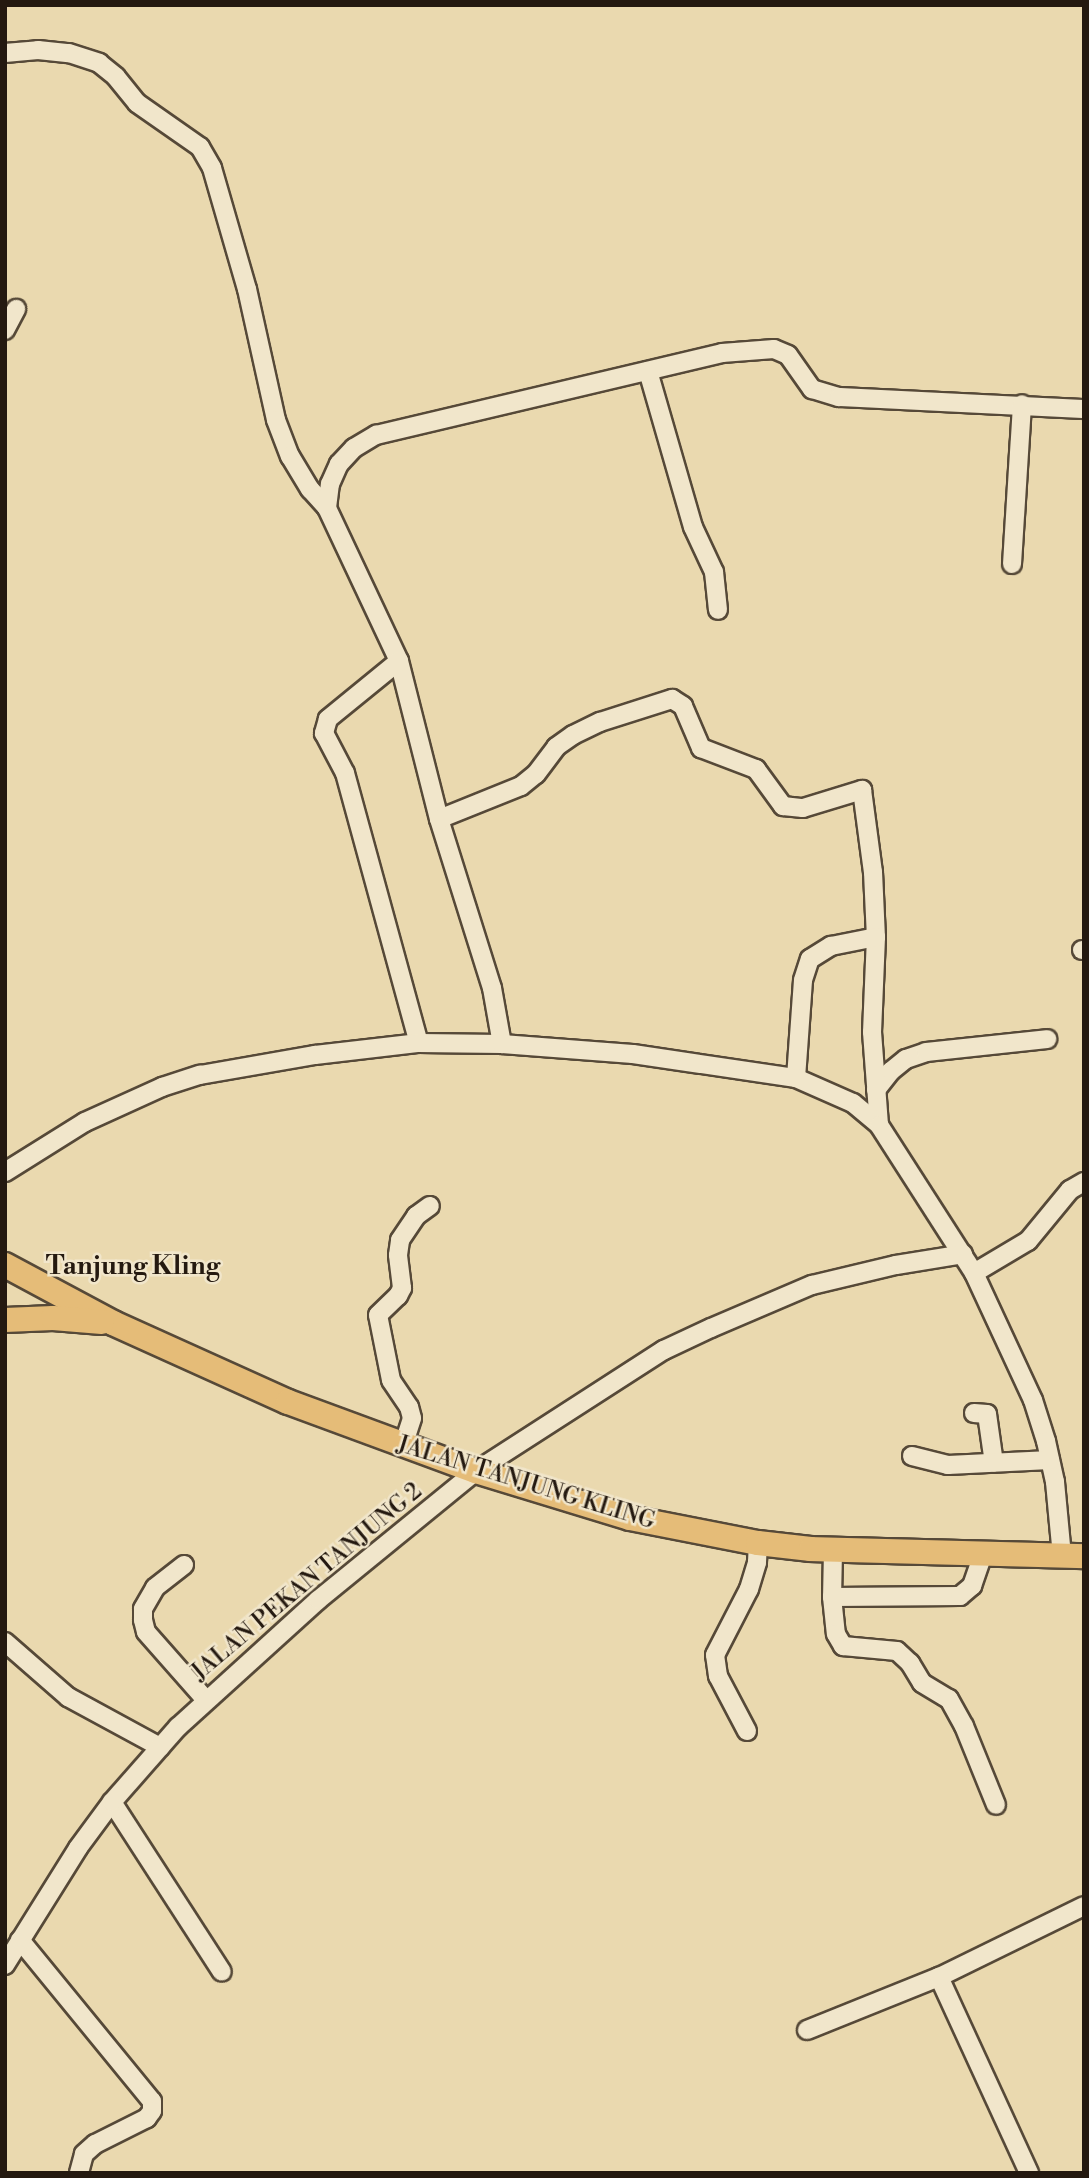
<!DOCTYPE html>
<html>
<head>
<meta charset="utf-8">
<style>
  body { margin:0 }
  #map { position:relative; width:1089px; height:2178px; overflow:hidden; background:#ead9af; font-family:"Libre Bodoni",serif }
  div>[style] { position:absolute }
  .roads { filter:drop-shadow(2px 0 #564938) drop-shadow(-2px 0 #564938) drop-shadow(0 2px #564938) drop-shadow(0 -2px #564938) }
  .minor>* { height:18px; margin:-9px; padding:0 9px; transform-origin:9px; border-radius:9px; background:#f1e6cb }
  .highway>* { height:24px; margin:-12px; padding:0 12px; transform-origin:12px; border-radius:12px; background:#e5bc78 }
  span { translate:-50% -50%; white-space:nowrap; text-align:center; line-height:1.15; -webkit-text-stroke:5px #f1e6cb; paint-order:stroke }
  .street-label { font-size:23px; color:#241910 }
  .quarter-label { font-size:26px; color:#241910; font-weight:700 }
  .frame { position:absolute; inset:0; border:7px solid #241910; pointer-events:none }
</style>
</head>
<body>
<div id="map">
  <div class="roads">
    <div class="minor">
      <div style="left:5px;top:53px;width:33px;rotate:-5deg"></div>
      <div style="left:38px;top:50px;width:31px;rotate:6deg"></div>
      <div style="left:69px;top:53px;width:32px;rotate:18deg"></div>
      <div style="left:99px;top:63px;width:22px;rotate:39deg"></div>
      <div style="left:116px;top:77px;width:33px;rotate:51deg"></div>
      <div style="left:137px;top:103px;width:77px;rotate:34.9deg"></div>
      <div style="left:200px;top:147px;width:24px;rotate:60deg"></div>
      <div style="left:212px;top:168px;width:126px;rotate:73.9deg"></div>
      <div style="left:247px;top:289px;width:134px;rotate:77.5deg"></div>
      <div style="left:276px;top:420px;width:39px;rotate:69deg"></div>
      <div style="left:290px;top:456px;width:39px;rotate:59deg"></div>
      <div style="left:310px;top:489px;width:25px;rotate:48deg"></div>
      <div style="left:327px;top:508px;width:169px;rotate:64.8deg"></div>
      <div style="left:399px;top:661px;width:163px;rotate:75.8deg"></div>
      <div style="left:439px;top:819px;width:177px;rotate:72.6deg"></div>
      <div style="left:492px;top:988px;width:57px;rotate:79.9deg"></div>
      <div style="left:5px;top:330px;width:24px;rotate:-62deg"></div>
      <div style="left:648px;top:371px;width:162px;rotate:73.9deg"></div>
      <div style="left:693px;top:527px;width:50px;rotate:65deg"></div>
      <div style="left:714px;top:572px;width:38px;rotate:84deg"></div>
      <div style="left:327px;top:508px;width:24px;rotate:-83deg"></div>
      <div style="left:330px;top:484px;width:22px;rotate:-66deg"></div>
      <div style="left:339px;top:464px;width:22px;rotate:-47deg"></div>
      <div style="left:354px;top:448px;width:26px;rotate:-31deg"></div>
      <div style="left:376px;top:435px;width:356px;rotate:-13.3deg"></div>
      <div style="left:722px;top:353px;width:52px;rotate:-4.4deg"></div>
      <div style="left:774px;top:349px;width:15px;rotate:23deg"></div>
      <div style="left:788px;top:355px;width:42px;rotate:54.8deg"></div>
      <div style="left:812px;top:389px;width:28px;rotate:17deg"></div>
      <div style="left:839px;top:397px;width:245px;rotate:2.8deg"></div>
      <div style="left:1012px;top:564px;width:160px;rotate:-86.4deg"></div>
      <div style="left:399px;top:661px;width:92px;rotate:140.8deg"></div>
      <div style="left:328px;top:719px;width:15px;rotate:106deg"></div>
      <div style="left:324px;top:733px;width:45px;rotate:62.3deg"></div>
      <div style="left:345px;top:773px;width:280px;rotate:74.7deg"></div>
      <div style="left:439px;top:819px;width:88px;rotate:-21.9deg"></div>
      <div style="left:521px;top:786px;width:19px;rotate:-39deg"></div>
      <div style="left:536px;top:774px;width:34px;rotate:-53deg"></div>
      <div style="left:556px;top:747px;width:21px;rotate:-35deg"></div>
      <div style="left:573px;top:735px;width:30px;rotate:-26deg"></div>
      <div style="left:600px;top:722px;width:76px;rotate:-17.7deg"></div>
      <div style="left:672px;top:699px;width:13px;rotate:32deg"></div>
      <div style="left:683px;top:706px;width:46px;rotate:66.8deg"></div>
      <div style="left:701px;top:748px;width:59px;rotate:20.9deg"></div>
      <div style="left:756px;top:769px;width:46px;rotate:53.9deg"></div>
      <div style="left:783px;top:806px;width:20px;rotate:6deg"></div>
      <div style="left:803px;top:808px;width:62px;rotate:-17deg"></div>
      <div style="left:862px;top:790px;width:83px;rotate:82.4deg"></div>
      <div style="left:873px;top:872px;width:65px;rotate:87.4deg"></div>
      <div style="left:876px;top:937px;width:95px;rotate:92.4deg"></div>
      <div style="left:872px;top:1032px;width:93px;rotate:85.7deg"></div>
      <div style="left:1082px;top:950px;width:2px"></div>
      <div style="left:796px;top:1078px;width:98px;rotate:-85.9deg"></div>
      <div style="left:803px;top:980px;width:22px;rotate:-72deg"></div>
      <div style="left:810px;top:959px;width:25px;rotate:-32deg"></div>
      <div style="left:831px;top:946px;width:46px;rotate:-11.3deg"></div>
      <div style="left:876px;top:1090px;width:24px;rotate:-52deg"></div>
      <div style="left:891px;top:1071px;width:19px;rotate:-39deg"></div>
      <div style="left:906px;top:1059px;width:21px;rotate:-19deg"></div>
      <div style="left:926px;top:1052px;width:122px;rotate:-6.1deg"></div>
      <div style="left:5px;top:1172px;width:94px;rotate:-32deg"></div>
      <div style="left:85px;top:1122px;width:85px;rotate:-24.4deg"></div>
      <div style="left:162px;top:1087px;width:40px;rotate:-18deg"></div>
      <div style="left:200px;top:1075px;width:117px;rotate:-9.9deg"></div>
      <div style="left:315px;top:1055px;width:105px;rotate:-6.6deg"></div>
      <div style="left:419px;top:1043px;width:83px;rotate:0.7deg"></div>
      <div style="left:502px;top:1044px;width:131px;rotate:4.4deg"></div>
      <div style="left:633px;top:1054px;width:165px;rotate:8.4deg"></div>
      <div style="left:796px;top:1078px;width:62px;rotate:23.7deg"></div>
      <div style="left:853px;top:1103px;width:34px;rotate:40deg"></div>
      <div style="left:879px;top:1125px;width:176px;rotate:57.3deg"></div>
      <div style="left:974px;top:1273px;width:140px;rotate:65.1deg"></div>
      <div style="left:1033px;top:1400px;width:43px;rotate:72.4deg"></div>
      <div style="left:1046px;top:1441px;width:42px;rotate:77.6deg"></div>
      <div style="left:1055px;top:1482px;width:74px;rotate:84.6deg"></div>
      <div style="left:974px;top:1273px;width:63px;rotate:-30.7deg"></div>
      <div style="left:1028px;top:1241px;width:66px;rotate:-50.5deg"></div>
      <div style="left:1070px;top:1190px;width:16px;rotate:-30deg"></div>
      <div style="left:974px;top:1413px;width:13px;rotate:4deg"></div>
      <div style="left:987px;top:1414px;width:49px;rotate:81.9deg"></div>
      <div style="left:403px;top:1446px;width:29px;rotate:-72deg"></div>
      <div style="left:412px;top:1418px;width:11px;rotate:-105deg"></div>
      <div style="left:409px;top:1407px;width:32px;rotate:-124deg"></div>
      <div style="left:391px;top:1380px;width:66px;rotate:-101.3deg"></div>
      <div style="left:378px;top:1315px;width:28px;rotate:-44deg"></div>
      <div style="left:398px;top:1296px;width:9px;rotate:-63deg"></div>
      <div style="left:402px;top:1288px;width:33px;rotate:-97deg"></div>
      <div style="left:398px;top:1255px;width:15px;rotate:-82deg"></div>
      <div style="left:400px;top:1240px;width:29px;rotate:-56deg"></div>
      <div style="left:416px;top:1216px;width:17px;rotate:-36deg"></div>
      <div style="left:912px;top:1456px;width:37px;rotate:14deg"></div>
      <div style="left:948px;top:1465px;width:102px;rotate:-2.8deg"></div>
      <div style="left:833px;top:1551px;width:46px;rotate:91.2deg"></div>
      <div style="left:832px;top:1597px;width:128px;rotate:-0.4deg"></div>
      <div style="left:960px;top:1596px;width:16px;rotate:-40deg"></div>
      <div style="left:972px;top:1586px;width:34px;rotate:-71deg"></div>
      <div style="left:184px;top:1565px;width:37px;rotate:142deg"></div>
      <div style="left:155px;top:1588px;width:24px;rotate:120deg"></div>
      <div style="left:143px;top:1609px;width:11px;rotate:90deg"></div>
      <div style="left:143px;top:1620px;width:12px;rotate:76deg"></div>
      <div style="left:146px;top:1632px;width:91px;rotate:48.6deg"></div>
      <div style="left:832px;top:1597px;width:37px;rotate:84deg"></div>
      <div style="left:836px;top:1634px;width:14px;rotate:60deg"></div>
      <div style="left:843px;top:1646px;width:54px;rotate:5.3deg"></div>
      <div style="left:897px;top:1651px;width:18px;rotate:43deg"></div>
      <div style="left:910px;top:1663px;width:23px;rotate:59deg"></div>
      <div style="left:922px;top:1683px;width:31px;rotate:31deg"></div>
      <div style="left:949px;top:1699px;width:31px;rotate:61deg"></div>
      <div style="left:964px;top:1726px;width:85px;rotate:67.9deg"></div>
      <div style="left:5px;top:1642px;width:84px;rotate:41.1deg"></div>
      <div style="left:68px;top:1697px;width:105px;rotate:28.5deg"></div>
      <div style="left:747px;top:1731px;width:62px;rotate:-117.8deg"></div>
      <div style="left:718px;top:1676px;width:21px;rotate:-98deg"></div>
      <div style="left:715px;top:1655px;width:74px;rotate:-62.7deg"></div>
      <div style="left:749px;top:1589px;width:28px;rotate:-73deg"></div>
      <div style="left:757px;top:1562px;width:19px;rotate:-87deg"></div>
      <div style="left:112px;top:1802px;width:202px;rotate:57.1deg"></div>
      <div style="left:20px;top:1940px;width:208px;rotate:50.7deg"></div>
      <div style="left:152px;top:2101px;width:10px;rotate:90deg"></div>
      <div style="left:152px;top:2111px;width:9px;rotate:126deg"></div>
      <div style="left:147px;top:2118px;width:58px;rotate:153.4deg"></div>
      <div style="left:95px;top:2144px;width:15px;rotate:138deg"></div>
      <div style="left:84px;top:2154px;width:20px;rotate:105deg"></div>
      <div style="left:5px;top:1965px;width:138px;rotate:-58deg"></div>
      <div style="left:78px;top:1848px;width:57px;rotate:-53.5deg"></div>
      <div style="left:112px;top:1802px;width:100px;rotate:-48.7deg"></div>
      <div style="left:178px;top:1727px;width:189px;rotate:-42.2deg"></div>
      <div style="left:318px;top:1600px;width:204px;rotate:-39.2deg"></div>
      <div style="left:476px;top:1471px;width:224px;rotate:-32.8deg"></div>
      <div style="left:664px;top:1350px;width:52px;rotate:-25.1deg"></div>
      <div style="left:711px;top:1328px;width:110px;rotate:-23.1deg"></div>
      <div style="left:812px;top:1285px;width:86px;rotate:-13.4deg"></div>
      <div style="left:896px;top:1265px;width:68px;rotate:-9.3deg"></div>
      <div style="left:939px;top:1977px;width:216px;rotate:65.3deg"></div>
      <div style="left:807px;top:2030px;width:142px;rotate:-21.9deg"></div>
      <div style="left:939px;top:1977px;width:161px;rotate:-26.1deg"></div>
    </div>
    <div class="highway">
      <div style="left:5px;top:1265px;width:123px;rotate:28.2deg"></div>
      <div style="left:113px;top:1323px;width:192px;rotate:24.3deg"></div>
      <div style="left:288px;top:1402px;width:200px;rotate:20.2deg"></div>
      <div style="left:476px;top:1471px;width:161px;rotate:17deg"></div>
      <div style="left:630px;top:1518px;width:130px;rotate:11.1deg"></div>
      <div style="left:758px;top:1543px;width:53px;rotate:6.5deg"></div>
      <div style="left:811px;top:1549px;width:273px;rotate:1.5deg"></div>
      <div style="left:5px;top:1320px;width:48px;rotate:-2.4deg"></div>
      <div style="left:53px;top:1318px;width:49px;rotate:4.7deg"></div>
    </div>
  </div>
  <div class="street-label">
    <span style="left:526px;top:1483px;rotate:17deg">JALAN TANJUNG KLING</span>
    <span style="left:307px;top:1582px;rotate:-40deg">JALAN PEKAN TANJUNG 2</span>
  </div>
  <div class="quarter-label">
    <span style="left:133px;top:1267px">Tanjung Kling</span>
  </div>
  <div class="frame"></div>
</div>
</body>
</html>
